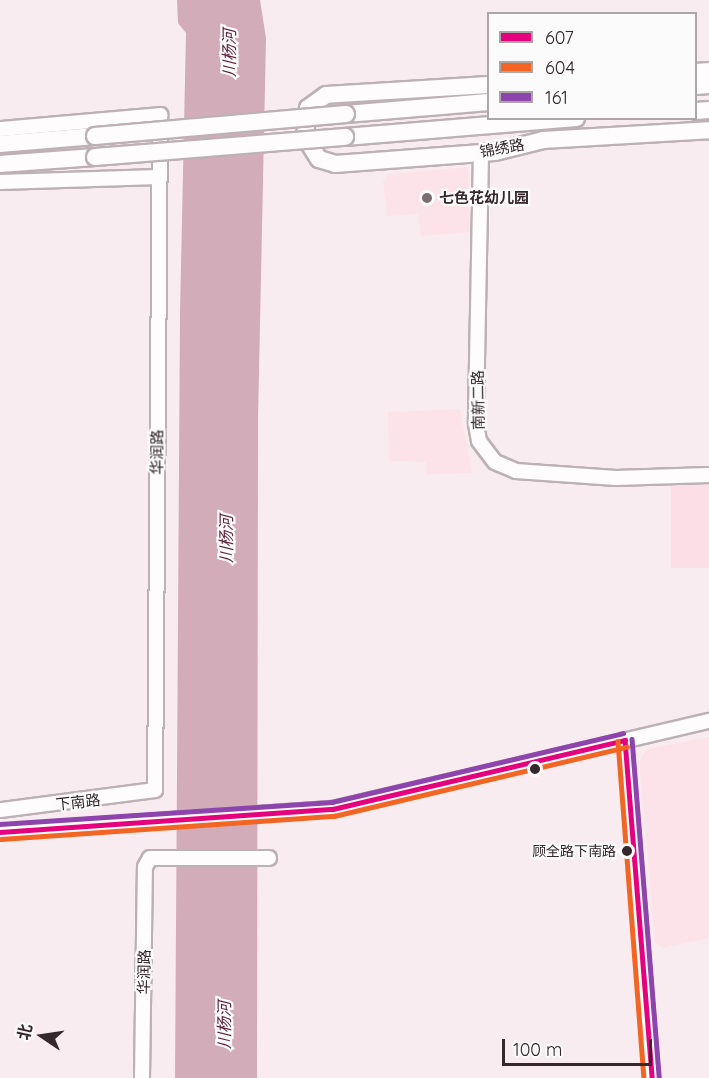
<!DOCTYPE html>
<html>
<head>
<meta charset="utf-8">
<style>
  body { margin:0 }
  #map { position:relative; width:709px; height:1078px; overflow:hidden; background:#f9ecf0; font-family:Quicksand,"Noto Sans SC",sans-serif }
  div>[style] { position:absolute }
  .built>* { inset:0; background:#fce2e9 }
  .green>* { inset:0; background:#fcdee7; transform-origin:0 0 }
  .water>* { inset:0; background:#d3acb9 }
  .roads { filter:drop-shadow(2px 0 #bdb1b5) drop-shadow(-2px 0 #bdb1b5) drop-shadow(0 2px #bdb1b5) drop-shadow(0 -2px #bdb1b5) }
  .minor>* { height:14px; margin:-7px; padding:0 7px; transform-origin:7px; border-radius:7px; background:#fefcfd }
  .major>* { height:16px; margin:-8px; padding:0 8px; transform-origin:8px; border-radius:8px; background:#fefcfd }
  .bridges { filter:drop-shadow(2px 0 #bdb1b5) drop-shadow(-2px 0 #bdb1b5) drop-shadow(0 2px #bdb1b5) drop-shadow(0 -2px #bdb1b5) }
  .major-bridge>* { height:16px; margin:-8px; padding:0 8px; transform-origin:8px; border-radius:8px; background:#fefcfd }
  .bus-1>* { height:4.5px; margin:-2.25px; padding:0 2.25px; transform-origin:2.25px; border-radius:2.25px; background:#e5007d }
  .bus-2>* { height:4.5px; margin:-2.25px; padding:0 2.25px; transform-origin:2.25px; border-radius:2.25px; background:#f26522 }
  .bus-3>* { height:4.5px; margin:-2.25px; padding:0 2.25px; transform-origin:2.25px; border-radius:2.25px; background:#8e44ad }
  .dots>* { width:16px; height:16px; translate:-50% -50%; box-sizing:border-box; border:3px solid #fbfbfb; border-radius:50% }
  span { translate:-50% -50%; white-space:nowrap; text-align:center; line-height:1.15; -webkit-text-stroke:4.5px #fbfbfb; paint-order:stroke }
  .bus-label { font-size:14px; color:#35272c }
  .right { translate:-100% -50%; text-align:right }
  .street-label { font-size:15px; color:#35272c }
  .poi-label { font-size:15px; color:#35272c; font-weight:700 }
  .left { translate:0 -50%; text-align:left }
  .water-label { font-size:16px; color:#5d1f39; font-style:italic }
  .legend { position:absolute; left:487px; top:12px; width:210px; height:108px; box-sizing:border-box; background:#fbfbfb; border:2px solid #aca6a8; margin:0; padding:8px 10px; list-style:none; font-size:18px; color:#35272c }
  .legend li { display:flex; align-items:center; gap:12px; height:30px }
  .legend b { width:30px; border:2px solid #aca6a8 }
  .north { position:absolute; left:12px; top:1006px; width:60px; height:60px; -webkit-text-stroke:4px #fbfbfb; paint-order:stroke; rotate:283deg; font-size:16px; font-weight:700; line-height:24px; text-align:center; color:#35272c }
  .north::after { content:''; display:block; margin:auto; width:21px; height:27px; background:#35272c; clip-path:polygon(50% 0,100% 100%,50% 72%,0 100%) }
  .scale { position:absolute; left:502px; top:1039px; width:150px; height:27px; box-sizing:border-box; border:3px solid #35272c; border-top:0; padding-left:8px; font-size:18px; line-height:21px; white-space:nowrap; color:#35272c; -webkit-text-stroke:4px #fbfbfb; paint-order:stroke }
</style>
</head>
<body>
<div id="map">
  <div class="built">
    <div style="clip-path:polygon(468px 167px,470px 232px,421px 236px,418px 214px,387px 216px,383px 181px,388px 174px)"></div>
    <div style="clip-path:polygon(460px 409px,472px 473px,427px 474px,426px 462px,389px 461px,388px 412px)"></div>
    <div style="clip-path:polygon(709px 737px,709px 938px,663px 948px,655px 942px,639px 762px,647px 749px)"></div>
  </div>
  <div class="green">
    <div style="left:709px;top:483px;width:85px;height:38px;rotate:90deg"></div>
  </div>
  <div class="water">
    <div style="clip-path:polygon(177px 0,260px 0,266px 38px,258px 419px,257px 1078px,175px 1078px,180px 312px,186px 33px,178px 23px)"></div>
  </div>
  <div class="roads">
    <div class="minor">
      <div style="left:0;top:129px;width:161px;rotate:-5deg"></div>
      <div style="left:160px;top:115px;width:675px;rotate:90.42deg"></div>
      <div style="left:155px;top:790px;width:156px;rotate:172.6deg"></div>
      <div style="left:481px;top:153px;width:271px;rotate:91.1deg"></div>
      <div style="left:476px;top:424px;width:17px;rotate:80deg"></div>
      <div style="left:479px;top:441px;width:26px;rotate:53deg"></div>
      <div style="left:495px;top:462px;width:23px;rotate:23deg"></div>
      <div style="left:516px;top:471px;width:100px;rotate:4deg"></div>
      <div style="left:616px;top:478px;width:93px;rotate:-1.8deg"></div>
      <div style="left:0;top:182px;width:159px;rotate:-1.8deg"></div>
      <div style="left:625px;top:740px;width:339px;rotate:85.4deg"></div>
      <div style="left:0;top:832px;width:334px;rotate:-4deg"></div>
      <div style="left:333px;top:809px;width:386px;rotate:-13.2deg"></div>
      <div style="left:142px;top:1078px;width:211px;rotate:-89.2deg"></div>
      <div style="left:145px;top:867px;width:10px;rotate:-61deg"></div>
      <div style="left:150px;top:858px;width:119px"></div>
    </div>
    <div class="major">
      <div style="left:696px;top:72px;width:13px;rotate:-4deg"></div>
      <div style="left:488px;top:85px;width:162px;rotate:176.5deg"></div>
      <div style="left:326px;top:95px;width:22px;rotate:144deg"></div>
      <div style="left:308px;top:108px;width:29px;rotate:96deg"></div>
      <div style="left:305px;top:137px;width:26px;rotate:58deg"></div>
      <div style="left:319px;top:159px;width:17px;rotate:17deg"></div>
      <div style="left:335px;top:164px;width:160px;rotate:-4.3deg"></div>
      <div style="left:495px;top:152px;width:49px;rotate:-14deg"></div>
      <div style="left:543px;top:140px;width:166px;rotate:-3.4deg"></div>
      <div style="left:696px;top:86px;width:13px;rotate:-4deg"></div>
      <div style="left:696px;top:111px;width:13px;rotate:-4deg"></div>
      <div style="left:346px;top:114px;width:143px;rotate:-4.8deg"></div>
      <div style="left:345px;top:137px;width:232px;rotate:-4.7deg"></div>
      <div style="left:0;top:144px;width:95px;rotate:-4.8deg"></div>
      <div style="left:0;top:164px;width:95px;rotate:-4.2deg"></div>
    </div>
  </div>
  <div class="bridges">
    <div class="major-bridge">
      <div style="left:95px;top:136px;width:252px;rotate:-5deg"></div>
      <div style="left:95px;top:157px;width:251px;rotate:-4.6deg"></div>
    </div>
  </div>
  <div class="bus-1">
    <div style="left:625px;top:740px;width:339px;rotate:85.4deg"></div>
    <div style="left:0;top:832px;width:334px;rotate:-4deg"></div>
    <div style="left:333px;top:809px;width:300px;rotate:-13.3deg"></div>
  </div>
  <div class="bus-2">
    <div style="left:618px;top:741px;width:338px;rotate:85.6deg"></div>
    <div style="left:1px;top:839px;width:334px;rotate:-4deg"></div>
    <div style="left:334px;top:816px;width:301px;rotate:-13.3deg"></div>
  </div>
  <div class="bus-3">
    <div style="left:632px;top:739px;width:339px;rotate:85.4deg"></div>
    <div style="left:0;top:824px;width:333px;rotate:-3.8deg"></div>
    <div style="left:332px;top:802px;width:299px;rotate:-13.3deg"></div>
  </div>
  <div class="dots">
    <div style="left:427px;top:198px;background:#7a6c71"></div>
    <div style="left:535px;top:769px;background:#35272c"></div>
    <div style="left:627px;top:851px;background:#35272c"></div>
  </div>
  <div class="bus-label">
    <span class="right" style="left:616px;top:851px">顾全路下南路</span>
  </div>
  <div class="street-label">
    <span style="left:502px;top:148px;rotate:-10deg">锦绣路</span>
    <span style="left:478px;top:400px;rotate:-91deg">南新二路</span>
    <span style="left:157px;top:452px;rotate:-90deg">华润路</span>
    <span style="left:78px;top:802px;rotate:-6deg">下南路</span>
    <span style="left:144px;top:972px;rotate:-89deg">华润路</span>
  </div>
  <div class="poi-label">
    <span class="left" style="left:439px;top:198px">七色花幼儿园</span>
  </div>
  <div class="water-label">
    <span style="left:229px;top:53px;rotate:-90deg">川杨河</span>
    <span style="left:226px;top:539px;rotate:-90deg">川杨河</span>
    <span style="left:224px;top:1025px;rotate:-90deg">川杨河</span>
  </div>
  <ul class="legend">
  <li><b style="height:8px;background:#e5007d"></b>607</li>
  <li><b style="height:8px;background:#f26522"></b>604</li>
  <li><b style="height:8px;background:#8e44ad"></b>161</li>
  </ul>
  <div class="north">北</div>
  <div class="scale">100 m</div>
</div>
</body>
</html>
